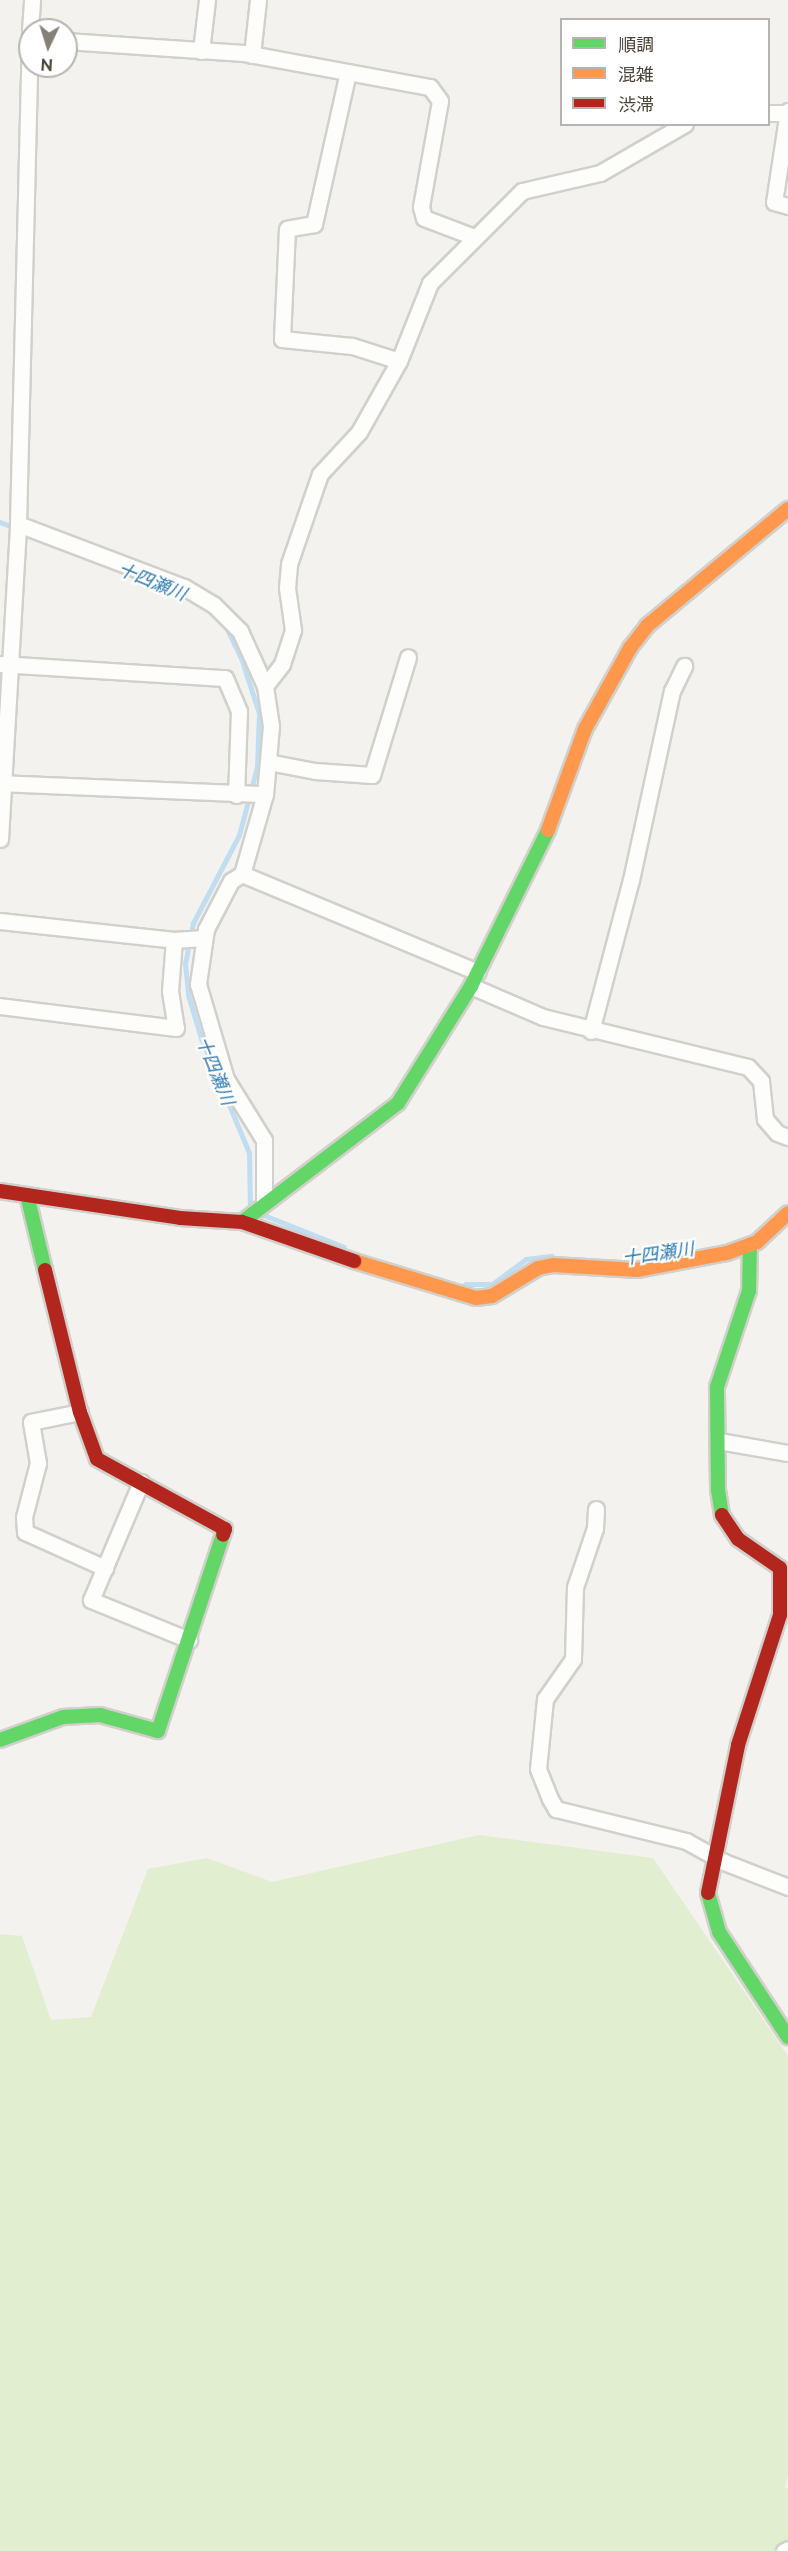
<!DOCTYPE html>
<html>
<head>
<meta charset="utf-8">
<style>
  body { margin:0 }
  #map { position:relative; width:788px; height:2551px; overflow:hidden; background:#f4f2ee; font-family:Raleway,"Noto Sans JP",sans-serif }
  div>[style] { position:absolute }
  .green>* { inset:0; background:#e1eecf }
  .stream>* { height:5px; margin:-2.5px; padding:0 2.5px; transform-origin:2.5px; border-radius:2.5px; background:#c0ddf1 }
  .roads { filter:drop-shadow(2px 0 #d2d0cb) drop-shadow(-2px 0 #d2d0cb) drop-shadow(0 2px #d2d0cb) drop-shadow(0 -2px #d2d0cb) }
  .street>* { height:15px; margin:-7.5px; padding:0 7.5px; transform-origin:7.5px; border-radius:7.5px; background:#fdfdfc }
  .fast>* { height:14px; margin:-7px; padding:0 7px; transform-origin:7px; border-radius:7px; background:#63d668 }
  .slow>* { height:14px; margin:-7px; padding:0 7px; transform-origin:7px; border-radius:7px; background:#ff974d }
  .jam>* { height:14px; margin:-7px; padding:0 7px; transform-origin:7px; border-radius:7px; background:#b3261e }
  span { translate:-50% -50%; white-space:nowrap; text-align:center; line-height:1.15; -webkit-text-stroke:4.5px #fff; paint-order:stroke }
  .water-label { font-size:18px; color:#2e7ab2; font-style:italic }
  .legend { position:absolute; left:560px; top:18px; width:210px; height:108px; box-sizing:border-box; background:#fff; border:2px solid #b7b4b0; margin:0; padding:8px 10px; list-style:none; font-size:18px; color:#4b4439 }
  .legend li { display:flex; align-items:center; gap:12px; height:30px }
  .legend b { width:30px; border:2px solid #b7b4b0 }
  .north { position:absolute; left:18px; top:18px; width:60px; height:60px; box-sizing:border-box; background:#fff; border:2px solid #b7b4b0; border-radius:50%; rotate:184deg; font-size:16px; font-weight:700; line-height:24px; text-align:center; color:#4b4439 }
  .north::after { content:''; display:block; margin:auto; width:21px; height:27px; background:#868178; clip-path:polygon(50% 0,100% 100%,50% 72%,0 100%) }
</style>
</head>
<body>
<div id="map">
  <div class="green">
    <div style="clip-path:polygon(479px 1835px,653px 1858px,788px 2056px,788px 2477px,785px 2486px,788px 2488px,788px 2551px,0 2551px,0 1934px,22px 1936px,51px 2020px,91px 2017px,148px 1869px,207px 1858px,272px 1882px)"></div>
  </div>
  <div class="stream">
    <div style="left:0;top:522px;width:17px;rotate:21deg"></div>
    <div style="left:223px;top:621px;width:41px;rotate:64.1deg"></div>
    <div style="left:241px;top:658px;width:58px;rotate:71.9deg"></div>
    <div style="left:259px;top:713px;width:54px;rotate:92.1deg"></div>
    <div style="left:257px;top:767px;width:70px;rotate:104.8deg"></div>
    <div style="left:239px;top:835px;width:99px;rotate:117.6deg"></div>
    <div style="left:193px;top:923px;width:42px;rotate:101deg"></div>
    <div style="left:185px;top:964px;width:31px;rotate:84deg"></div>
    <div style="left:188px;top:995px;width:45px;rotate:73.2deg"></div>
    <div style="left:201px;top:1038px;width:125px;rotate:67.3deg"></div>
    <div style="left:249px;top:1153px;width:56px;rotate:89deg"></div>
    <div style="left:261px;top:1214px;width:89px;rotate:21.7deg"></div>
    <div style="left:465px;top:1284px;width:27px"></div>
    <div style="left:492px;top:1284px;width:42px;rotate:-36.3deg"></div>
    <div style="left:526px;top:1259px;width:26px;rotate:-7deg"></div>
  </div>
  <div class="roads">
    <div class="street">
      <div style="left:30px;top:30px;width:30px;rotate:-86deg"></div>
      <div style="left:66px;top:41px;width:178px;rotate:3.9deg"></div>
      <div style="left:244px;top:53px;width:189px;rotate:10.4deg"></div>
      <div style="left:430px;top:87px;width:17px;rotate:54deg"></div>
      <div style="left:440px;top:101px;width:108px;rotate:100.2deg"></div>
      <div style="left:421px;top:207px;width:11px;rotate:75deg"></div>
      <div style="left:424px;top:218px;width:53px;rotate:20.8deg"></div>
      <div style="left:201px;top:51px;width:51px;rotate:-83.3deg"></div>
      <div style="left:252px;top:55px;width:55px;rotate:-83.8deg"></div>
      <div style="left:348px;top:72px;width:156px;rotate:102.6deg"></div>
      <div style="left:314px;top:224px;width:27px;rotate:170deg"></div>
      <div style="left:287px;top:229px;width:110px;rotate:92.6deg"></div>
      <div style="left:282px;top:339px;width:70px;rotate:5.7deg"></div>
      <div style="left:352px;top:346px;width:49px;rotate:17.7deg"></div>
      <div style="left:788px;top:111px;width:92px;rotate:98.7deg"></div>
      <div style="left:774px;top:202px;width:15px;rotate:16deg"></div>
      <div style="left:768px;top:113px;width:20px"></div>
      <div style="left:18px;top:524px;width:178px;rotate:20.8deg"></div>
      <div style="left:184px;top:587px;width:35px;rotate:31deg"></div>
      <div style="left:214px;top:605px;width:37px;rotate:45deg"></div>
      <div style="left:240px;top:631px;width:60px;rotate:65.6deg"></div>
      <div style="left:265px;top:686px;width:40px;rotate:81.5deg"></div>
      <div style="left:271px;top:726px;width:68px;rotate:95deg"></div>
      <div style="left:265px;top:794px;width:83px;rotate:106deg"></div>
      <div style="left:242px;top:874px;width:255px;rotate:22.6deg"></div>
      <div style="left:0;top:664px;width:225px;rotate:3.6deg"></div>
      <div style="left:225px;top:678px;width:36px;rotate:67deg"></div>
      <div style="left:239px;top:711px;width:84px;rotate:92deg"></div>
      <div style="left:265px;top:686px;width:28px;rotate:-52deg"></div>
      <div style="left:282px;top:664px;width:36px;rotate:-72deg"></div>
      <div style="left:293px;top:630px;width:42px;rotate:-98.1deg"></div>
      <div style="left:287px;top:588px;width:24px;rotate:-85deg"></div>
      <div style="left:289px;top:564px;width:95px;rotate:-71deg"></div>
      <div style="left:320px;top:474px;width:57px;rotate:-47.1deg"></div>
      <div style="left:359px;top:432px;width:81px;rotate:-60.6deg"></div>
      <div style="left:399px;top:361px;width:84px;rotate:-68.3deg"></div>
      <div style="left:430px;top:283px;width:130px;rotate:-45deg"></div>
      <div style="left:522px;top:191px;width:80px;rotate:-13deg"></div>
      <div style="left:600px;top:173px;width:98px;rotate:-30deg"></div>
      <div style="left:268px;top:762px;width:48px;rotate:10.8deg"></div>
      <div style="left:315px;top:771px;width:57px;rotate:4deg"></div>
      <div style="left:372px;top:775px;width:123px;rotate:-73deg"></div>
      <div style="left:0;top:783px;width:265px;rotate:2.4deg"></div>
      <div style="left:0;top:839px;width:316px;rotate:-86.7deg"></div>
      <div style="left:18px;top:524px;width:493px;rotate:-88.6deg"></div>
      <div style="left:242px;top:874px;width:13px;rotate:148deg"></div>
      <div style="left:231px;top:881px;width:54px;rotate:117.5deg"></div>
      <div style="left:206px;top:929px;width:56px;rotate:98.3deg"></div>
      <div style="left:198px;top:984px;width:99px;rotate:73.6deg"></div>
      <div style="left:226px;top:1079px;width:72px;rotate:58.1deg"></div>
      <div style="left:264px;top:1140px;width:63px;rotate:90deg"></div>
      <div style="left:0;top:921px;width:175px;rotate:6.2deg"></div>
      <div style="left:174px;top:940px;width:51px;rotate:94.5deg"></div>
      <div style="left:170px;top:991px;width:37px;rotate:81deg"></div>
      <div style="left:176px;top:1028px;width:177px;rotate:-172.9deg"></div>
      <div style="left:174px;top:940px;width:30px;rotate:-4deg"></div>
      <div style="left:471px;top:986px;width:78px;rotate:23.3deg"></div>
      <div style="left:543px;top:1017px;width:211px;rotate:13.7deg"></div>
      <div style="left:748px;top:1067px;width:19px;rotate:47deg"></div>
      <div style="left:761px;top:1081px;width:38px;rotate:84deg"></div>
      <div style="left:765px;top:1119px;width:18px;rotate:49deg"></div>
      <div style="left:777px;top:1133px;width:12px;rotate:20deg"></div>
      <div style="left:591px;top:1031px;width:156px;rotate:-75.2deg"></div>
      <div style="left:631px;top:880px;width:193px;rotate:-77.8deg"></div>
      <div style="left:672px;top:691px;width:28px;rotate:-64deg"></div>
      <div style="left:80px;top:1412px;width:50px;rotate:168.5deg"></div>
      <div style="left:31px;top:1422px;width:42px;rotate:80.3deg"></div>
      <div style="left:38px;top:1463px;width:56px;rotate:104.5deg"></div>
      <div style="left:24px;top:1517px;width:15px;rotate:86deg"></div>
      <div style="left:25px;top:1532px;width:88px;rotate:24.2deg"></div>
      <div style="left:719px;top:1441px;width:70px;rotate:9.9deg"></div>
      <div style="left:141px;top:1482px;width:128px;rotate:113deg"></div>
      <div style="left:91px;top:1600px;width:106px;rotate:22.2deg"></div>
      <div style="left:596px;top:1509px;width:19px;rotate:93deg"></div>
      <div style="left:595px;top:1528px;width:62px;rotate:108.7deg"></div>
      <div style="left:575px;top:1587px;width:72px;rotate:91.6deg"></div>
      <div style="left:573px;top:1659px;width:49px;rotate:125deg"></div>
      <div style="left:545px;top:1699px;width:70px;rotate:95.7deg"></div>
      <div style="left:538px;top:1769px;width:32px;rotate:68deg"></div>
      <div style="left:550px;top:1799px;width:12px;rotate:59deg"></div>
      <div style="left:556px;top:1809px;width:134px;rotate:13.8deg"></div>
      <div style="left:686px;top:1841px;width:43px;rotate:28.9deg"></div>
      <div style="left:724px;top:1862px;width:69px;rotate:21.3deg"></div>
      <div style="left:784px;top:2551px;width:4px;rotate:-27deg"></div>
    </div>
    <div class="fast">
      <div style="left:27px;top:1195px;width:77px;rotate:76.5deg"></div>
      <div style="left:242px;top:1222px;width:196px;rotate:-37.3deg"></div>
      <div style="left:398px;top:1103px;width:138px;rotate:-58deg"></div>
      <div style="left:471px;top:986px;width:174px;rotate:-63.7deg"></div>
      <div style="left:722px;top:1515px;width:26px;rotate:-99deg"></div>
      <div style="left:718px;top:1489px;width:102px;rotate:-90.6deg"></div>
      <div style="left:717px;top:1387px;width:101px;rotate:-71.6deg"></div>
      <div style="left:749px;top:1291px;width:46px;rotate:-88.8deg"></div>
      <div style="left:0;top:1740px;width:67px;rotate:-20.1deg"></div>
      <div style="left:63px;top:1717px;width:37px;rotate:-3deg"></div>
      <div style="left:100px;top:1715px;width:60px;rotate:15.4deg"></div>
      <div style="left:158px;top:1731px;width:206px;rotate:-71.7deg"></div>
      <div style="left:708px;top:1893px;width:41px;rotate:74.2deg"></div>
      <div style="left:719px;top:1932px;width:126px;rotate:56.7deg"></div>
    </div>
    <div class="slow">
      <div style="left:548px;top:830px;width:108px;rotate:-69.9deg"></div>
      <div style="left:585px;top:729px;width:93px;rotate:-60.9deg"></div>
      <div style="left:630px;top:648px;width:28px;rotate:-52deg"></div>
      <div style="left:647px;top:626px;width:183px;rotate:-39.7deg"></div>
      <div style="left:354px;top:1261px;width:127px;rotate:16.9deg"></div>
      <div style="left:476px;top:1298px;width:16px;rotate:-7deg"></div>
      <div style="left:492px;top:1296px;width:54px;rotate:-31.3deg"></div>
      <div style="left:538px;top:1268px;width:15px;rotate:-11deg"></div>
      <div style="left:553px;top:1265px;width:84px;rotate:3.4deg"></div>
      <div style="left:637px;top:1270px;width:92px;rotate:-10.7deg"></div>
      <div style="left:727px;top:1253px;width:32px;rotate:-20deg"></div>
      <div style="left:757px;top:1242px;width:42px;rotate:-43.1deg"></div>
    </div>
    <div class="jam">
      <div style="left:0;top:1191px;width:182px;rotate:8.5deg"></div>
      <div style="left:180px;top:1218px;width:62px;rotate:3.7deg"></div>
      <div style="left:242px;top:1222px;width:119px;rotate:19.2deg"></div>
      <div style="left:45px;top:1270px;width:146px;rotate:76.2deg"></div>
      <div style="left:80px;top:1412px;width:50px;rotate:70.1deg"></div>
      <div style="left:97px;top:1459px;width:146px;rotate:28.7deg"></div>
      <div style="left:225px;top:1529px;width:6px;rotate:108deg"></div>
      <div style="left:708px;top:1893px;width:151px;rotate:-78.5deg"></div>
      <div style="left:738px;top:1745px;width:137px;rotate:-72.1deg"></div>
      <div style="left:780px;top:1615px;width:47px;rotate:-90deg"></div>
      <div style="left:780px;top:1568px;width:51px;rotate:-145.4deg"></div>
      <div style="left:738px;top:1539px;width:29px;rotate:-124deg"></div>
    </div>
  </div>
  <div class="water-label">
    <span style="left:152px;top:582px;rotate:22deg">十四瀬川</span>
    <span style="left:215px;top:1071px;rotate:68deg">十四瀬川</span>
    <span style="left:658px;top:1254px;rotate:-8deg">十四瀬川</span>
  </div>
  <ul class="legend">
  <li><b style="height:8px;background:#63d668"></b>順調</li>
  <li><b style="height:8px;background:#ff974d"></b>混雑</li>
  <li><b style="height:8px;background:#b3261e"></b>渋滞</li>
  </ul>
  <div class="north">N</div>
</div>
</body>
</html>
